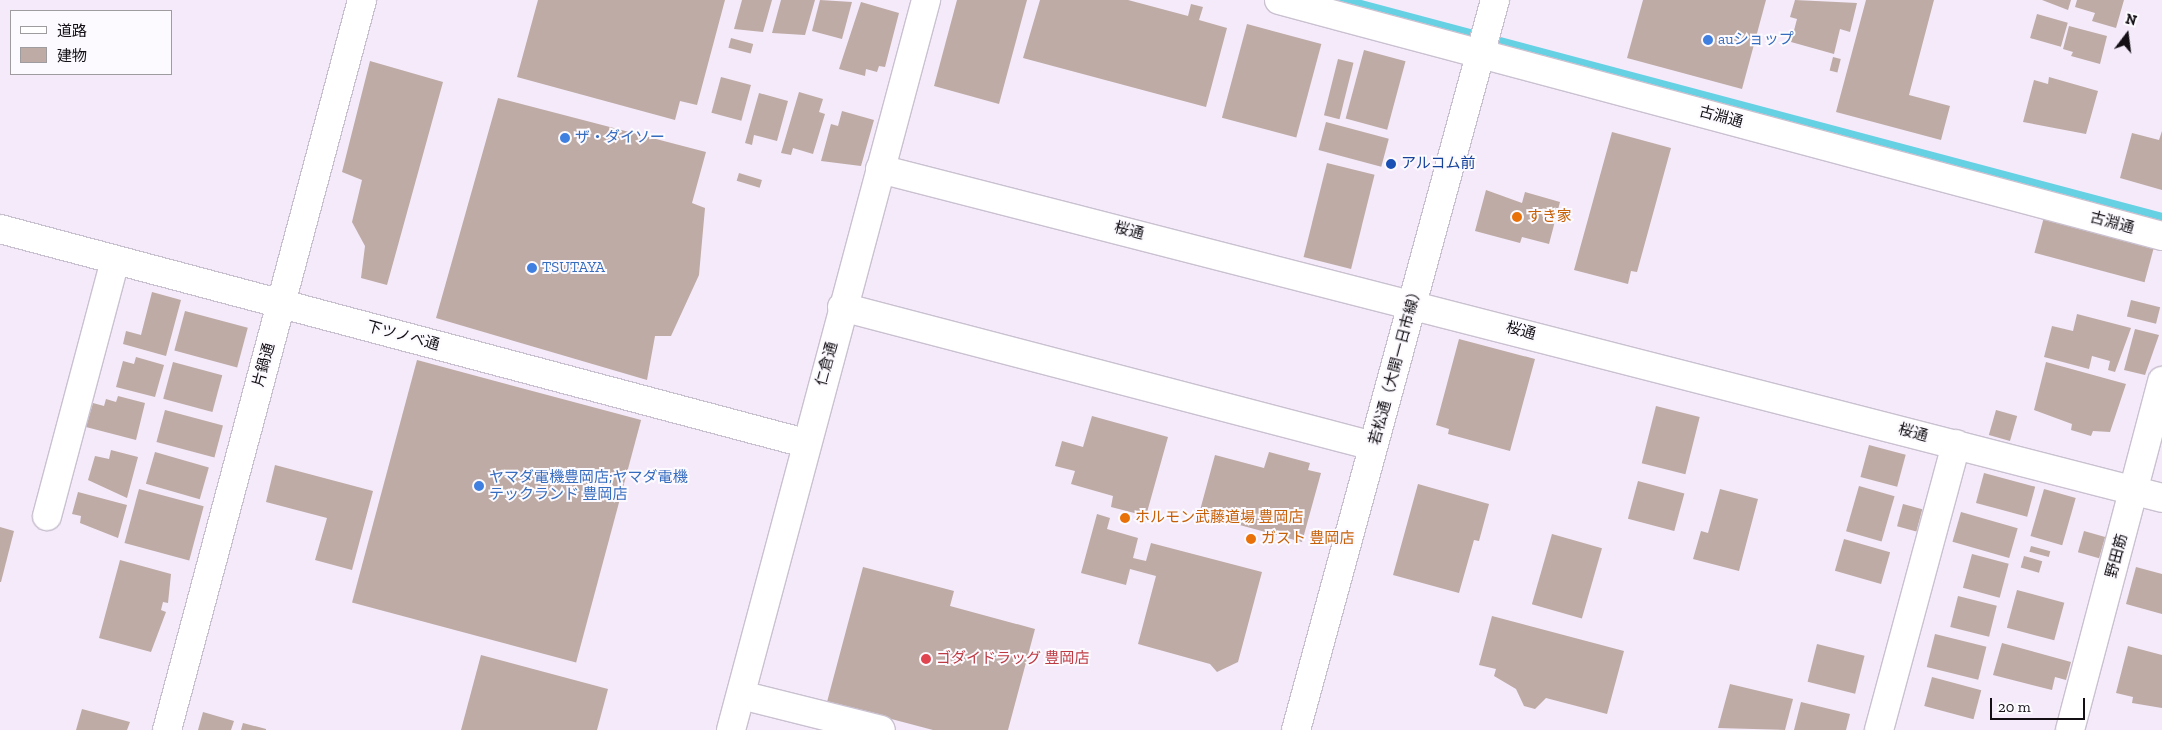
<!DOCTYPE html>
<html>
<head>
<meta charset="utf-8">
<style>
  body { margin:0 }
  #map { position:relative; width:2162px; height:730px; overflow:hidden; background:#f4eafa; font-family:"Zilla Slab","Noto Sans JP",serif }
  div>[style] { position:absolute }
  .stream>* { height:10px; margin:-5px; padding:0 5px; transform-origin:5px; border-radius:5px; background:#65d1e3 }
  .building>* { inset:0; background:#beaba5; transform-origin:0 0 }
  .roads { filter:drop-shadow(1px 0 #cac1d0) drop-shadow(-1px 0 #cac1d0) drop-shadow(0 1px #cac1d0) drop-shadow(0 -1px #cac1d0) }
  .street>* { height:28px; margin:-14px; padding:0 14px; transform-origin:14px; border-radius:14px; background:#fff }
  .secondary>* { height:28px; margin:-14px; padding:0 14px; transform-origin:14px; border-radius:14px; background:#fff }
  .dots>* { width:14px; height:14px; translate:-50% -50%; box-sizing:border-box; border:2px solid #fcfafe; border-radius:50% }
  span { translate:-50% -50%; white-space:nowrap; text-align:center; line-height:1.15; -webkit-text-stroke:4px #fcfafe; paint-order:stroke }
  .shop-label { font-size:15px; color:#366cbe }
  .left { translate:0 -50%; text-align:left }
  .street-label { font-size:15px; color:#130f14 }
  .transit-label { font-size:15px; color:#164399 }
  .food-label { font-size:15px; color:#c56008 }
  .health-label { font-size:15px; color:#be3a42 }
  .legend { position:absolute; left:10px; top:10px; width:162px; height:65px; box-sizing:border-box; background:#fcfafe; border:1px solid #9f9ca0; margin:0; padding:6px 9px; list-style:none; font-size:15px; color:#130f14 }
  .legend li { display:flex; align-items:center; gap:10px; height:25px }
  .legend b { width:25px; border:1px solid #9f9ca0 }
  .north { position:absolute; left:2102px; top:10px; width:50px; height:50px; -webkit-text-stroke:4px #fcfafe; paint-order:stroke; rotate:15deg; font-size:14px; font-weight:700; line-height:20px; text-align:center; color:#130f14 }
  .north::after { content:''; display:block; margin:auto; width:18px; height:22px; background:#130f14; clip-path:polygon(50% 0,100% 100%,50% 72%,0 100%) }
  .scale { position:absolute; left:1990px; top:698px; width:95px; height:22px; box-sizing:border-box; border:2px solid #130f14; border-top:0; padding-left:6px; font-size:15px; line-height:18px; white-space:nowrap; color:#130f14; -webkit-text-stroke:4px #fcfafe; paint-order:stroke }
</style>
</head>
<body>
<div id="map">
  <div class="stream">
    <div style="left:1342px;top:0;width:848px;rotate:14.89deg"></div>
  </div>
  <div class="building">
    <div style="clip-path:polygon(538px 0,725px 0,697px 105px,680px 101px,675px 120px,517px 77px)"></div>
    <div style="clip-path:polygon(742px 0,772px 0,763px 32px,734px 29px)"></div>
    <div style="clip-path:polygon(781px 0,815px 0,805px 35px,772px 33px)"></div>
    <div style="clip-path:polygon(820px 0,852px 2px,842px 39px,812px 31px)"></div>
    <div style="clip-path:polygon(957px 0,1027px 0,999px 104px,934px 86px)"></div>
    <div style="clip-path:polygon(1040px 0,1128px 0,1188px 16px,1191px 4px,1203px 7px,1199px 20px,1227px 28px,1206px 107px,1023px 58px)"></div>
    <div style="clip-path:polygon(1643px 0,1766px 0,1742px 89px,1627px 58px)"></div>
    <div style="clip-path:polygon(1795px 0,1857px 3px,1850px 32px,1840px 29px,1834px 54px,1791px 42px,1797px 19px,1790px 17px)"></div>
    <div style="clip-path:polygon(1866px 0,1934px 0,1909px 95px,1950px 106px,1941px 140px,1836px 112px)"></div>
    <div style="clip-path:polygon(2042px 0,2071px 0,2068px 10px)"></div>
    <div style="clip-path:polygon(2077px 0,2124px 0,2116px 28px,2092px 21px,2095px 13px,2075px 7px)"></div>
    <div style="clip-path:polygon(861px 2px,899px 13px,885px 67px,879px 66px,877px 72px,866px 69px,865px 76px,839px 69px)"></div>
    <div style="left:2037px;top:14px;width:32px;height:25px;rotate:16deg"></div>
    <div style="left:1247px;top:24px;width:77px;height:97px;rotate:15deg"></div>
    <div style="clip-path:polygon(2069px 26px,2107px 36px,2100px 64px,2071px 56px,2073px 52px,2063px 49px)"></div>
    <div style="left:731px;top:38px;width:23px;height:10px;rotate:15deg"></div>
    <div style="left:1364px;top:50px;width:43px;height:71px;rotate:15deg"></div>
    <div style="left:1833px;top:57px;width:8px;height:14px;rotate:14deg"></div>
    <div style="left:1338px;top:59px;width:16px;height:58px;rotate:14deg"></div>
    <div style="clip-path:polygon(370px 61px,443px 82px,387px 285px,361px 278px,365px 246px,352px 222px,362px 180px,342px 172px)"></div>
    <div style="left:721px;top:77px;width:31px;height:37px;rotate:15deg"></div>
    <div style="clip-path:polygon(2049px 77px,2098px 91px,2086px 134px,2023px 122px,2034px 80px,2048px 84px)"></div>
    <div style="clip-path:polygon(799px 92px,823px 99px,819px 112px,825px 114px,813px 154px,793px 148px,791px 155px,781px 153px)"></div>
    <div style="clip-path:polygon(759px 93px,788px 101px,777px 141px,754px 135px,752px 145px,745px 143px)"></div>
    <div style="clip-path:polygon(498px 98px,706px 152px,692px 203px,705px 208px,699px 275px,671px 336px,655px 336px,647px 380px,436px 318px)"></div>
    <div style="clip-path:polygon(842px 111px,874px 120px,861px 166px,821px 161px,831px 124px,838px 126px)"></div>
    <div style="left:1326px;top:122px;width:65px;height:29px;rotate:15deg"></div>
    <div style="clip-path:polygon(2162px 131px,2162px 190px,2120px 178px,2132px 133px,2159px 140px)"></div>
    <div style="clip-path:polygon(1612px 132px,1671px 148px,1637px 272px,1631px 271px,1628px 284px,1574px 270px)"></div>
    <div style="left:1327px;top:163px;width:49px;height:97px;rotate:14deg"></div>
    <div style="left:739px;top:173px;width:24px;height:8px;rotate:17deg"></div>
    <div style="clip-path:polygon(1486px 190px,1522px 203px,1525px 192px,1560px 202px,1549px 244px,1522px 237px,1520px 243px,1475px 231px)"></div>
    <div style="left:2044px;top:217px;width:114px;height:37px;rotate:15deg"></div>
    <div style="clip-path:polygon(152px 292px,181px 300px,166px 356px,123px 344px,126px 331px,141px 335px)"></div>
    <div style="left:2131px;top:300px;width:30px;height:17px;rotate:14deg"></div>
    <div style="left:185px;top:311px;width:65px;height:41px;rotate:15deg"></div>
    <div style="clip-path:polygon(2077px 314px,2131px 328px,2115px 372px,2108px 370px,2110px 361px,2092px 356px,2089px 369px,2044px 357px,2052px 326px,2073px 331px)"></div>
    <div style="clip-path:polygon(2135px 329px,2159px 335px,2145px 375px,2124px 370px)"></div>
    <div style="clip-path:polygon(1459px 339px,1535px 359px,1510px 451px,1448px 434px,1449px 429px,1436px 425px)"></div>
    <div style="clip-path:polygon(136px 357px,164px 365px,155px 397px,116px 387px,123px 361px,134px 364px)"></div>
    <div style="left:417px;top:360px;width:232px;height:251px;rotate:15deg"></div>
    <div style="left:173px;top:362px;width:51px;height:38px;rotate:15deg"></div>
    <div style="clip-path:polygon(2046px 362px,2126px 384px,2110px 432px,2093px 431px,2091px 436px,2071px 430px,2072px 424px,2034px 410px)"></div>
    <div style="clip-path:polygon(118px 396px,145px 403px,136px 440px,86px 427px,93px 403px,104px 406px,106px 399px,116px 402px)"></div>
    <div style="left:1656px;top:406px;width:45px;height:59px;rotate:14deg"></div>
    <div style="left:165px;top:410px;width:60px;height:33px;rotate:15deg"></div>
    <div style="left:1996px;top:410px;width:22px;height:26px;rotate:16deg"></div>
    <div style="clip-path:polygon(1092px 416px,1168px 437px,1146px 516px,1111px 507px,1113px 496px,1071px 484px,1075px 471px,1055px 466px,1062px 441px,1083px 447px)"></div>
    <div style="left:1869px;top:445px;width:38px;height:33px;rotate:15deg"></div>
    <div style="clip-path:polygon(111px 450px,138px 457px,127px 498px,88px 480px,95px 456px,109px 459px)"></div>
    <div style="left:155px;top:452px;width:56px;height:33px;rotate:16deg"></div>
    <div style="clip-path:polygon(1269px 452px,1310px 463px,1308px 470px,1321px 473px,1302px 542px,1199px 514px,1215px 455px,1264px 468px)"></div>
    <div style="clip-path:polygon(275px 465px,373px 491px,352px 570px,315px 560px,327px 518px,266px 502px)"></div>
    <div style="left:1984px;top:473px;width:53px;height:31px;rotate:15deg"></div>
    <div style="left:1638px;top:481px;width:48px;height:39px;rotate:15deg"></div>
    <div style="clip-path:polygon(1418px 484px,1489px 504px,1479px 541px,1474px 540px,1459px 593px,1393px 575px)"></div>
    <div style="left:1859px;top:486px;width:37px;height:47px;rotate:16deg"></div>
    <div style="left:139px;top:489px;width:67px;height:56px;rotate:15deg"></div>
    <div style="clip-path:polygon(1720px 489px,1758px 499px,1739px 571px,1693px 559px,1701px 531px,1708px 533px)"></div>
    <div style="left:2044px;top:489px;width:33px;height:49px;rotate:16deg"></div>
    <div style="clip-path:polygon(78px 492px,127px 505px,118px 538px,80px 523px,81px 516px,72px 514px)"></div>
    <div style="left:1903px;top:504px;width:20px;height:23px;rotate:15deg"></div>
    <div style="left:1961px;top:512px;width:59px;height:31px;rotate:16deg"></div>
    <div style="clip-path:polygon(1097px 514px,1110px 518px,1107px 529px,1138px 538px,1133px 558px,1146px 561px,1151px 543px,1262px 572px,1238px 662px,1217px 672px,1210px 664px,1138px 644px,1156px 576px,1130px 569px,1126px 585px,1081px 573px)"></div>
    <div style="clip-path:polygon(0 527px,14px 531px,1px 582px,0 582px)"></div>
    <div style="left:2084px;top:531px;width:22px;height:22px;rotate:16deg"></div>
    <div style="left:1552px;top:534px;width:52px;height:73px;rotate:16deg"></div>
    <div style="left:1844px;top:539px;width:48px;height:33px;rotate:16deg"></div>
    <div style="left:2031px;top:546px;width:20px;height:6px;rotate:15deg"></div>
    <div style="left:1972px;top:554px;width:38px;height:35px;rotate:15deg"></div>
    <div style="left:2024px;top:556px;width:19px;height:12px;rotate:16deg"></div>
    <div style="clip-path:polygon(120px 560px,171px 574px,168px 603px,163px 602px,161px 610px,166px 612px,151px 652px,99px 638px)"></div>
    <div style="clip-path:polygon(863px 567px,954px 591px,950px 606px,1035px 629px,1008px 730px,933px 730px,827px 702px)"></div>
    <div style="clip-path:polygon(2136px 567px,2162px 574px,2162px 614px,2126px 604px)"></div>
    <div style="left:2017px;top:590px;width:49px;height:39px;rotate:15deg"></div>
    <div style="left:1958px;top:596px;width:40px;height:32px;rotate:14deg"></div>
    <div style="clip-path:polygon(1492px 616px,1624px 651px,1607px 714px,1546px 698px,1535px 709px,1524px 706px,1516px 689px,1494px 676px,1496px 669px,1479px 665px)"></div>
    <div style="left:1935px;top:634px;width:53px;height:34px;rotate:14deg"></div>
    <div style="clip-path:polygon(2002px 643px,2071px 662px,2066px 680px,2055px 677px,2052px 690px,1993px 675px)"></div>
    <div style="left:1817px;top:644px;width:49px;height:39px;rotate:14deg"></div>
    <div style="clip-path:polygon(2128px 646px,2162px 655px,2162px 708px,2132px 703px,2133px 697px,2116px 693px)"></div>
    <div style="clip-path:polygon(481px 655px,608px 689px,597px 730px,461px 730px)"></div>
    <div style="left:1932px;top:677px;width:51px;height:30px;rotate:15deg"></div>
    <div style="clip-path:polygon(1730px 684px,1793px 699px,1785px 730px,1718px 728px)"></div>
    <div style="clip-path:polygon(1801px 702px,1850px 714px,1846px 730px,1794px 730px)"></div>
    <div style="clip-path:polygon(82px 709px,130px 722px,127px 730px,76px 730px)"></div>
    <div style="clip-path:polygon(203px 712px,234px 721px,231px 730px,198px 730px)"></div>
    <div style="clip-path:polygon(243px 723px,266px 729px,266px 730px,241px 730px)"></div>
  </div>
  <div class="roads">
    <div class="street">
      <div style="left:1279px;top:0;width:914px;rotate:14.96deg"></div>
      <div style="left:880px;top:169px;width:1324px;rotate:14.39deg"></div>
      <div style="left:0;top:229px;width:833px;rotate:14.89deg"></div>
      <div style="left:842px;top:307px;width:549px;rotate:14.67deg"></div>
      <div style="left:47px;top:516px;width:265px;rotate:-75.1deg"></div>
      <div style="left:741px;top:695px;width:144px;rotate:14deg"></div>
      <div style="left:731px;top:730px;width:756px;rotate:-75.04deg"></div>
      <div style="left:1879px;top:730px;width:296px;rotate:-74.9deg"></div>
      <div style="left:2070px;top:730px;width:361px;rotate:-75.2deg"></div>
    </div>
    <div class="secondary">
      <div style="left:167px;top:730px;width:756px;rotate:-75.04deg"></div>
      <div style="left:1296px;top:730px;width:757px;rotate:-74.75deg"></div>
    </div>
  </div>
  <div class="dots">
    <div style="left:1708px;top:40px;background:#3f7fe0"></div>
    <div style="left:565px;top:138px;background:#3f7fe0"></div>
    <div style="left:1391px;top:164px;background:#1a4fb4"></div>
    <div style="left:1517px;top:217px;background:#e8710a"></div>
    <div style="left:532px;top:268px;background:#3f7fe0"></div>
    <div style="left:479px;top:486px;background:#3f7fe0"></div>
    <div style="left:1125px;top:518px;background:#e8710a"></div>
    <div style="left:1251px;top:539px;background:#e8710a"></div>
    <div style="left:926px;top:659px;background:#e0444e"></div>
  </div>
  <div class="shop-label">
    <span class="left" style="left:1718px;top:40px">auショップ</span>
    <span class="left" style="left:575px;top:138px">ザ・ダイソー</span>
    <span class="left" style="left:542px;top:268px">TSUTAYA</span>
    <span class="left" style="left:489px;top:486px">ヤマダ電機豊岡店;ヤマダ電機<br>テックランド 豊岡店</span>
  </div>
  <div class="street-label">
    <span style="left:1721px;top:117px;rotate:15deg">古淵通</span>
    <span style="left:2112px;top:223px;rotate:15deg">古淵通</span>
    <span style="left:1129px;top:231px;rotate:14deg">桜通</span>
    <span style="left:1521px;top:331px;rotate:15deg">桜通</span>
    <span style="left:403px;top:336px;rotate:15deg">下ツノベ通</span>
    <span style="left:827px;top:364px;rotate:-75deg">仁倉通</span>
    <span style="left:264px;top:365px;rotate:-75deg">片鍋通</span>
    <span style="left:1396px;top:365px;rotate:-75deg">若松通（大開一日市線）</span>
    <span style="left:1913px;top:433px;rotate:15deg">桜通</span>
    <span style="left:2117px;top:556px;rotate:-75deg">野田筋</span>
  </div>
  <div class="transit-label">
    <span class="left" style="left:1401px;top:164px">アルコム前</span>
  </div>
  <div class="food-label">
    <span class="left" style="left:1527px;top:217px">すき家</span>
    <span class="left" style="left:1135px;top:518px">ホルモン武藤道場 豊岡店</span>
    <span class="left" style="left:1261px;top:539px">ガスト 豊岡店</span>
  </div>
  <div class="health-label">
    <span class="left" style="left:936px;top:659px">ゴダイドラッグ 豊岡店</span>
  </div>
  <ul class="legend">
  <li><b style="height:6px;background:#fff"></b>道路</li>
  <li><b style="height:14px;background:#beaba5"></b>建物</li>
  </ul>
  <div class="north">N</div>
  <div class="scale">20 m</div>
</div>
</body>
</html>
